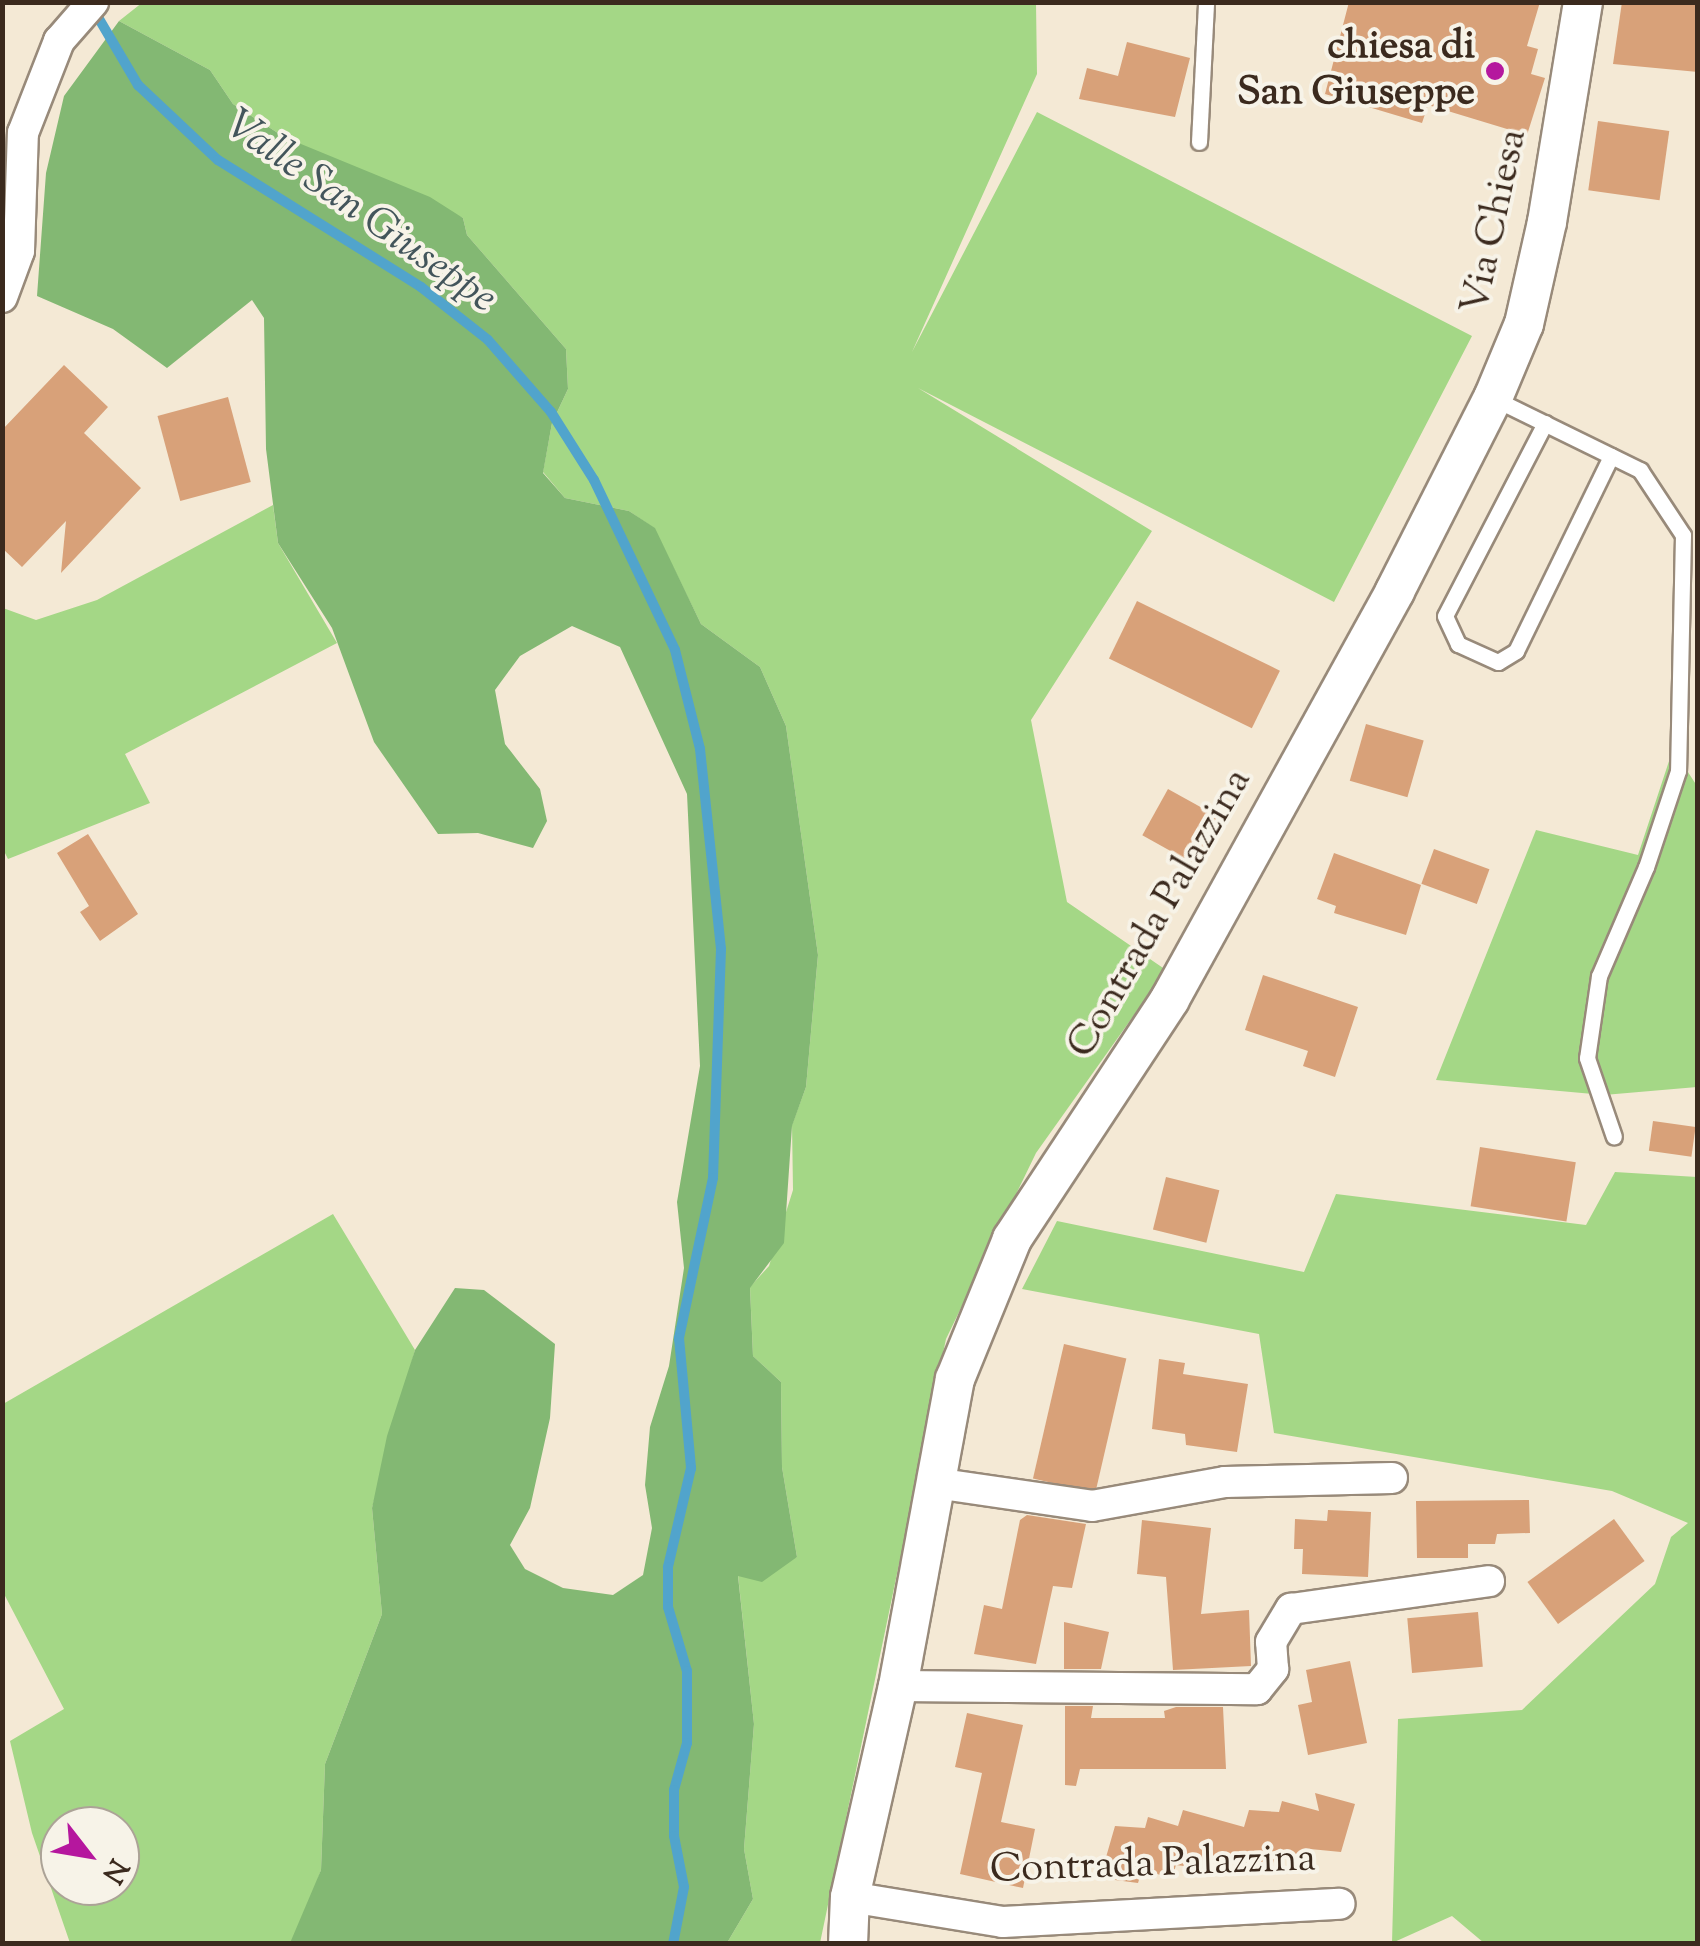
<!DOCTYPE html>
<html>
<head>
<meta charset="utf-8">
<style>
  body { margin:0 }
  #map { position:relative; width:1700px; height:1946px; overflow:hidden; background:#f4e9d5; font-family:"Sorts Mill Goudy",serif }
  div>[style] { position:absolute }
  .green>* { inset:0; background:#a4d786 }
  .forest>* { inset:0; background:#83b873 }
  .stream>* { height:10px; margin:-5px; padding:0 5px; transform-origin:5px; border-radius:5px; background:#51a4cc }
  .building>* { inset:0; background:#d8a179; transform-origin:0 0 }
  .roads { filter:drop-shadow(2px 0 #988a7a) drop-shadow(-2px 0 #988a7a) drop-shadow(0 2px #988a7a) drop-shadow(0 -2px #988a7a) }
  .service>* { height:15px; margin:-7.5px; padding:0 7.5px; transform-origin:7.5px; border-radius:7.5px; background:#fff }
  .minor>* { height:30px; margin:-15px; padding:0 15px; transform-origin:15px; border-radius:15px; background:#fff }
  .tertiary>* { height:38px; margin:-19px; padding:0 19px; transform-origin:19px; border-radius:19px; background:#fff }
  .dots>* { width:28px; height:28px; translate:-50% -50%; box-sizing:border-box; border:5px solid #f7f3e8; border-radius:50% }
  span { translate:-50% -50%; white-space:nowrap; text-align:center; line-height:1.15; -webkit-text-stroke:8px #f7f3e8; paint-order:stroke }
  .poi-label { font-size:40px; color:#3b2a1e; font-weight:700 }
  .right { translate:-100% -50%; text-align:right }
  .street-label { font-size:40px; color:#3b2a1e }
  .water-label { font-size:42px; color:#43555b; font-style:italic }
  .frame { position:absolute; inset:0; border:5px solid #3b2a1e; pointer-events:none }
  .north { position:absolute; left:40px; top:1806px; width:100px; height:100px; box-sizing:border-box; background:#f7f3e8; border:2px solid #aca397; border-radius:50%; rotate:121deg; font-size:28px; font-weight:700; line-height:40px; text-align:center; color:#3b2a1e }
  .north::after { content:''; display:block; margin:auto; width:35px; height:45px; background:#b5179e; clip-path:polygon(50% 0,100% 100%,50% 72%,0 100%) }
</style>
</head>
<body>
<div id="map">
  <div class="green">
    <div style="clip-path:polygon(143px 2px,1036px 3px,1037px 74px,912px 352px,1037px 112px,1472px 336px,1334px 602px,918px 388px,1152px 531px,1031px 720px,1067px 902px,1166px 970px,1036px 1153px,946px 1339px,820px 1943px,727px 1943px,753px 1899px,744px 1849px,754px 1724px,738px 1575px,797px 1557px,782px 1467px,781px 1382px,753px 1356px,750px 1287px,769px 1266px,793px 1190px,792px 1125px,806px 1087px,818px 955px,786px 726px,760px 667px,701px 624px,654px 528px,629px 511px,565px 498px,543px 472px,552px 423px,568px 389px,566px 349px,467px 235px,463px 218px,284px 137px,233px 104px,210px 70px,119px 21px)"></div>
    <div style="clip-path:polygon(273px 505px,278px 543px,337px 643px,125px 754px,150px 803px,8px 859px,3px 849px,3px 608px,36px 620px,97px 600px)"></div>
    <div style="clip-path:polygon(1673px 749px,1697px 786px,1697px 1087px,1604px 1095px,1436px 1080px,1536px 830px,1638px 855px)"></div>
    <div style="clip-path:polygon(1615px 1172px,1697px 1177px,1697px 1943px,1484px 1943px,1452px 1916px,1392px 1943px,1398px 1719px,1522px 1710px,1655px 1584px,1671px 1537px,1688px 1523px,1612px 1491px,1274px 1433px,1259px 1334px,1022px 1289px,1057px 1221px,1304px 1272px,1336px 1194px,1586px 1225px)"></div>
    <div style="clip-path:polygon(evenodd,333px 1214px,415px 1350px,372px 1508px,382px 1614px,325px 1764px,321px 1870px,300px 1929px,290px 1943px,70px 1943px,32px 1833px,10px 1741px,64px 1709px,3px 1592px,3px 1404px,333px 1214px,60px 1826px,120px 1826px,120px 1886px,60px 1886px,60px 1826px)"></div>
  </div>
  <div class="forest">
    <div style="clip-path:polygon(119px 21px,210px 70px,233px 104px,284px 137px,430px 197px,463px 218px,467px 235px,566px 349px,568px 389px,552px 423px,543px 473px,565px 498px,629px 511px,655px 528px,701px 624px,760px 667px,786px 726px,818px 955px,806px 1087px,792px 1126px,784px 1243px,750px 1288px,753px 1356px,781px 1382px,782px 1467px,797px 1557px,762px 1582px,738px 1576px,754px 1724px,744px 1849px,753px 1899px,727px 1943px,290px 1943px,321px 1870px,325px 1764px,382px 1614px,372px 1508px,387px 1436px,415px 1350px,455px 1288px,484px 1290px,555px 1344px,550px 1418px,530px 1508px,510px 1545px,525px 1569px,563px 1588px,613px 1595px,643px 1575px,652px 1528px,645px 1485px,650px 1427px,669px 1366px,684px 1268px,677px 1202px,700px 1066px,687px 794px,620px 647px,572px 626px,520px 656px,495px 690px,505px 744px,540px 789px,547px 821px,533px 848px,478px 833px,438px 834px,374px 742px,332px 628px,278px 543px,266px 449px,264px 318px,252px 300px,167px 368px,113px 329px,37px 296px,46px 173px,64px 96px)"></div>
  </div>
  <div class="stream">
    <div style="left:92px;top:7px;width:91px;rotate:59.5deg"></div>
    <div style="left:138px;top:85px;width:110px;rotate:43.2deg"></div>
    <div style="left:218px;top:160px;width:239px;rotate:32deg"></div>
    <div style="left:421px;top:287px;width:85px;rotate:38.3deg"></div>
    <div style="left:488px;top:340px;width:96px;rotate:48.8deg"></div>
    <div style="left:551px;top:412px;width:80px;rotate:57.7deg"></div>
    <div style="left:594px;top:480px;width:188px;rotate:64.5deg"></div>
    <div style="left:675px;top:650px;width:102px;rotate:75.8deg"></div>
    <div style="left:700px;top:749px;width:201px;rotate:84deg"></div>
    <div style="left:721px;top:949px;width:229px;rotate:92deg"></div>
    <div style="left:713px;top:1178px;width:164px;rotate:102deg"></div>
    <div style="left:679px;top:1338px;width:131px;rotate:84.7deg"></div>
    <div style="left:691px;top:1468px;width:102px;rotate:103.1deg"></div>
    <div style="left:668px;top:1567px;width:40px;rotate:90deg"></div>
    <div style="left:668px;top:1607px;width:67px;rotate:73.5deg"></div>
    <div style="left:687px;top:1671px;width:72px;rotate:90deg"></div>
    <div style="left:687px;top:1743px;width:49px;rotate:105.5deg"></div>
    <div style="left:674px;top:1790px;width:46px;rotate:90deg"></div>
    <div style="left:674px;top:1836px;width:52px;rotate:78.9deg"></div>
    <div style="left:684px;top:1887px;width:58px;rotate:100.9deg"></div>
  </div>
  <div class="building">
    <div style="clip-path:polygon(1349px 2px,1540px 2px,1527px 46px,1538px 49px,1531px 74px,1545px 78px,1527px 135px,1428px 105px,1422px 123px,1325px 94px)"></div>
    <div style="clip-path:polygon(1622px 2px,1698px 2px,1698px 72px,1613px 64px)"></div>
    <div style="clip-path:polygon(1127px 42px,1190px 58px,1175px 117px,1079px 99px,1087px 68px,1118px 76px)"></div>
    <div style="left:1598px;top:121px;width:72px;height:70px;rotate:8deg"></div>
    <div style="clip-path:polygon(64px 365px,108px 407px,84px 433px,141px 488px,61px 573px,66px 521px,22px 567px,2px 548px,2px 430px)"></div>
    <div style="left:228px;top:397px;width:88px;height:73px;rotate:75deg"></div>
    <div style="left:1137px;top:601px;width:159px;height:64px;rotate:26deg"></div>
    <div style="left:1366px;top:724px;width:60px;height:59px;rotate:16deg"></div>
    <div style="left:1168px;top:789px;width:63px;height:53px;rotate:29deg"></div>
    <div style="clip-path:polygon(88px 834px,138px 914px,100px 941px,80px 912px,89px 906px,57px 853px)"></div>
    <div style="left:1434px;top:849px;width:59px;height:37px;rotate:20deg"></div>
    <div style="clip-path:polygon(1334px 853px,1421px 885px,1406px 935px,1334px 913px,1336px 906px,1317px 899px)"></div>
    <div style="clip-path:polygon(1263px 975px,1358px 1007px,1335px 1077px,1303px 1066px,1308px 1051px,1245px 1030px)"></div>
    <div style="left:1653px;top:1121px;width:43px;height:30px;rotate:8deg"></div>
    <div style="left:1480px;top:1147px;width:97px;height:60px;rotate:9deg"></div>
    <div style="left:1166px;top:1177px;width:55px;height:54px;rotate:14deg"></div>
    <div style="left:1064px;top:1344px;width:64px;height:138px;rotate:13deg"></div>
    <div style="clip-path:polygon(1159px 1359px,1185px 1363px,1183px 1374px,1248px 1384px,1237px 1452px,1186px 1445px,1185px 1434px,1152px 1429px)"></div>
    <div style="clip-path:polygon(1529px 1500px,1530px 1533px,1497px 1534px,1495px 1544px,1468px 1544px,1468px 1558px,1417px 1558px,1416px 1501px)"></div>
    <div style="clip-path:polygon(1328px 1510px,1371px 1512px,1368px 1577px,1302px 1574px,1303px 1549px,1294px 1549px,1295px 1519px,1327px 1521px)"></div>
    <div style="clip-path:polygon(1027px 1515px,1086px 1524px,1072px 1588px,1053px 1586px,1036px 1664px,974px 1654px,984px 1605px,1002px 1609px,1020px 1520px)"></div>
    <div style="left:1614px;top:1519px;width:52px;height:107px;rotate:54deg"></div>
    <div style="clip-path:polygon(1142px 1520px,1211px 1528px,1201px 1614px,1249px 1610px,1251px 1666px,1173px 1670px,1166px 1577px,1137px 1574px)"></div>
    <div style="left:1478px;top:1612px;width:55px;height:71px;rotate:85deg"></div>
    <div style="clip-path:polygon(1064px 1622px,1109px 1632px,1101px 1669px,1064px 1669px)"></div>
    <div style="clip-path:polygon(1350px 1661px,1367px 1743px,1308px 1755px,1298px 1705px,1312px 1702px,1306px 1670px)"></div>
    <div style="clip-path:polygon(1065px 1706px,1093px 1706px,1091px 1718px,1165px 1718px,1164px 1711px,1176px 1707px,1223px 1707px,1226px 1769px,1080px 1769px,1076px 1786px,1065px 1785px)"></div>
    <div style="clip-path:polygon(967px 1713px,1023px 1725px,1001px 1822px,1035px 1829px,1023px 1888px,960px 1874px,982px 1773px,955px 1767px)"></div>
    <div style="clip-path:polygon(1315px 1793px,1355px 1804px,1341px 1852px,1310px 1849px,1306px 1862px,1276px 1854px,1272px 1866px,1210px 1859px,1207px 1869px,1176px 1865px,1172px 1878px,1142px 1870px,1138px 1883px,1100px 1878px,1115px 1826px,1145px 1828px,1148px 1817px,1178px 1826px,1183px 1810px,1244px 1827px,1249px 1810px,1279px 1812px,1282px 1801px,1319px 1811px)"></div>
  </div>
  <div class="roads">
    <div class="service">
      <div style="left:1199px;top:142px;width:140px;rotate:-87.1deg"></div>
      <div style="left:1493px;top:398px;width:164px;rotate:26.1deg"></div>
      <div style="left:1640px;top:470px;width:78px;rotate:56.5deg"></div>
      <div style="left:1683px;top:535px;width:236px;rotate:91.2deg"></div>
      <div style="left:1678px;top:771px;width:101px;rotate:108.4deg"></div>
      <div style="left:1646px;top:867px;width:119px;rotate:113.3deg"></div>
      <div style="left:1599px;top:976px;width:83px;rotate:98.3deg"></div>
      <div style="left:1587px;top:1058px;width:83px;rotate:71.1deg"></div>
      <div style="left:1545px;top:423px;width:217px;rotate:117.4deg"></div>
      <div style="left:1445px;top:616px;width:31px;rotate:65deg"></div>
      <div style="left:1458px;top:644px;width:44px;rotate:24.2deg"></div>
      <div style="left:1498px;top:662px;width:21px;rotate:-31deg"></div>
      <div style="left:1516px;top:651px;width:217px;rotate:-64deg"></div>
    </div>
    <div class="minor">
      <div style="left:2px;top:297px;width:49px;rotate:-69.7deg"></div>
      <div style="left:19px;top:251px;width:118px;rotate:-88.1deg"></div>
      <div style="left:23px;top:133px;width:99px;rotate:-68.6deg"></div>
      <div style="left:59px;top:41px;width:52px;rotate:-48.9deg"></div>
      <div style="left:935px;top:1483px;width:159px;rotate:8.3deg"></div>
      <div style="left:1092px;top:1506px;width:135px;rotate:-10.2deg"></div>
      <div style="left:1225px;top:1482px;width:167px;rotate:-1.4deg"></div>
      <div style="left:898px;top:1686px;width:359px;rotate:0.5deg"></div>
      <div style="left:1257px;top:1689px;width:26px;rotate:-51deg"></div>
      <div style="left:1273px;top:1669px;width:27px;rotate:-94deg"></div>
      <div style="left:1271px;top:1642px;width:39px;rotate:-59deg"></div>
      <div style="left:1291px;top:1609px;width:200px;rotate:-8deg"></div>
      <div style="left:850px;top:1897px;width:155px;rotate:9.3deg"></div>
      <div style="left:1003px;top:1922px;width:337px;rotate:-3.1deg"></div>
    </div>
    <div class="tertiary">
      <div style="left:848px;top:1944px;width:47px;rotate:-87.6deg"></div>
      <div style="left:850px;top:1897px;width:216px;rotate:-77.2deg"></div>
      <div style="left:898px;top:1686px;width:312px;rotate:-79.5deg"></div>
      <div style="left:955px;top:1379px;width:151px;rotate:-67.8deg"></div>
      <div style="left:1012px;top:1239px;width:287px;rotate:-56.6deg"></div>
      <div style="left:1170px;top:999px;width:466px;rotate:-61.1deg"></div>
      <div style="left:1395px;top:591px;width:216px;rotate:-63.1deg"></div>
      <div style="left:1493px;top:398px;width:80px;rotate:-67.3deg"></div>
      <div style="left:1524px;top:324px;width:105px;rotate:-77.3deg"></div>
      <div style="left:1547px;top:222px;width:223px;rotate:-80.7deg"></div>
    </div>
  </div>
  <div class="dots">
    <div style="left:1495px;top:71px;background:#b5179e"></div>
  </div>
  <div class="poi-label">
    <span class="right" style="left:1475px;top:71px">chiesa di<br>San Giuseppe</span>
  </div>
  <div class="street-label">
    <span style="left:1496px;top:222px;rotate:-78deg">Via Chiesa</span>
    <span style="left:1161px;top:914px;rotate:-60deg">Contrada Palazzina</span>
    <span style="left:1153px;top:1866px;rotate:-2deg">Contrada Palazzina</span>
  </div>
  <div class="water-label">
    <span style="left:360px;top:213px;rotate:35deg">Valle San Giuseppe</span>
  </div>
  <div class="frame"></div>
  <div class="north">N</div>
</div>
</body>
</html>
